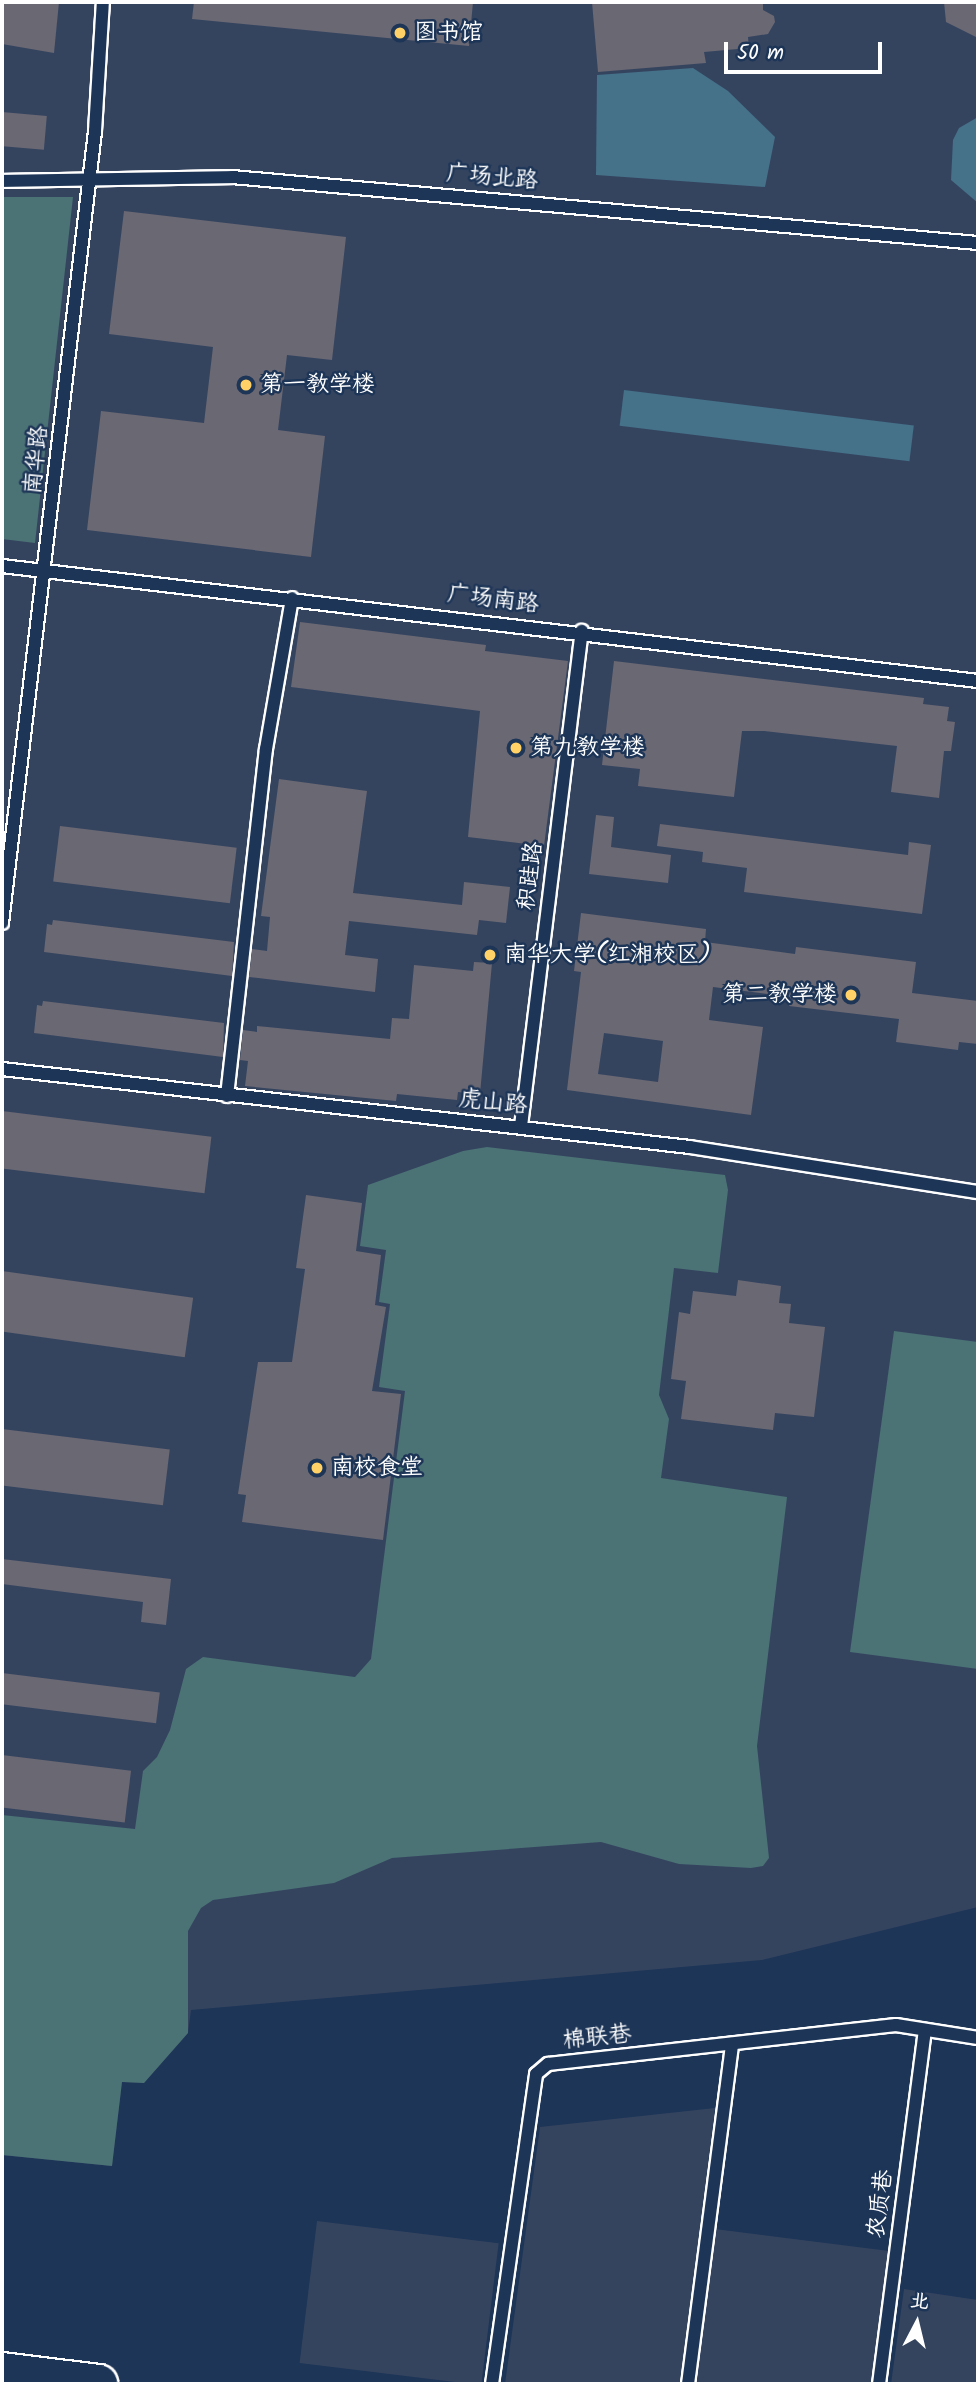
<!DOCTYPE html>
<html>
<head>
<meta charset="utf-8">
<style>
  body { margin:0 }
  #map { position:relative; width:980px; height:2386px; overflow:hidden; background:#1d3557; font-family:Kalam,"LXGW WenKai TC",sans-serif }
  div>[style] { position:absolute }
  .built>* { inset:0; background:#34445f; transform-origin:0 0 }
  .green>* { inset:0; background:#4b7275 }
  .water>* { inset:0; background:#457189; transform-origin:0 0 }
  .building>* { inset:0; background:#6a6873; transform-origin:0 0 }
  .roads { filter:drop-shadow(2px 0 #fff) drop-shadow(-2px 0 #fff) drop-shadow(0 2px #fff) drop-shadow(0 -2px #fff) }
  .service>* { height:12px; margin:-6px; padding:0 6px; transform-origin:6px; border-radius:6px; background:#1d3557 }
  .trunk>* { height:38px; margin:-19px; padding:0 19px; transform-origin:19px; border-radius:19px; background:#1d3557 }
  .dots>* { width:19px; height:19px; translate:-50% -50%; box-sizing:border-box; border:4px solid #1d3557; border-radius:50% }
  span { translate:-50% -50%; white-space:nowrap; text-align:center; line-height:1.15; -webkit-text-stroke:5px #1d3557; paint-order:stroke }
  .poi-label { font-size:23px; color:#fff }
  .left { translate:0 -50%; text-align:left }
  .right { translate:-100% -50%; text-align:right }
  .street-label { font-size:23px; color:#fff }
  .frame { position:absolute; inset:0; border:4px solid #fff; pointer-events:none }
  .north { position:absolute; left:882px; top:2288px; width:70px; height:70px; -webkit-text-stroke:5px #1d3557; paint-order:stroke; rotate:7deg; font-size:19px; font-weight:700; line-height:28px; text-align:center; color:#fff }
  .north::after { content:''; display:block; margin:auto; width:24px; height:32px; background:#fff; clip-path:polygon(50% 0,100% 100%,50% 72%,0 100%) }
  .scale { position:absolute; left:724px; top:42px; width:158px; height:32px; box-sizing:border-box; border:4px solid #fff; border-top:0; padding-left:9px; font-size:21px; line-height:24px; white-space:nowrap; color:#fff; -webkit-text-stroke:5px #1d3557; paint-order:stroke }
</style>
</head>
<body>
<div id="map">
  <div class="built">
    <div style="clip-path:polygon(2px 2px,978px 2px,978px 1907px,762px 1960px,191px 2010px,188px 2033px,144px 2083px,122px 2082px,112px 2166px,2px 2155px)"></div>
    <div style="clip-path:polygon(715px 2108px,680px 2384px,505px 2384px,540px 2127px)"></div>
    <div style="left:317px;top:2221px;width:183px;height:143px;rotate:7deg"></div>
    <div style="clip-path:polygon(715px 2229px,889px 2251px,872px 2384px,696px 2384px)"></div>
    <div style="clip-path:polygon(904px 2289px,978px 2300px,978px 2384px,891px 2384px)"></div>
  </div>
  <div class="green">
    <div style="clip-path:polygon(2px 197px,73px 197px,35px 543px,2px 539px)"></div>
    <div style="clip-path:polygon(487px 1147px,725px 1175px,728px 1190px,718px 1273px,674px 1268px,659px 1395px,669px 1419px,661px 1478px,787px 1497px,757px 1746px,769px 1858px,763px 1866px,751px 1868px,679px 1864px,601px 1842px,392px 1858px,334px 1883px,213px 1900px,201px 1908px,188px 1931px,188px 2033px,144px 2083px,122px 2082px,112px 2166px,2px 2155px,2px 1815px,135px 1829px,143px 1771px,157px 1757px,170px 1730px,186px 1669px,203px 1657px,355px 1677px,371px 1659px,405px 1391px,379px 1387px,390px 1304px,379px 1302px,386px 1250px,360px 1246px,368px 1185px,463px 1151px)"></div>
    <div style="clip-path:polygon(894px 1331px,978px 1342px,978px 1669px,850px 1652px)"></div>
  </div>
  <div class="water">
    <div style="clip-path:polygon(693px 68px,728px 91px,775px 137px,765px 187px,596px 175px,597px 75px)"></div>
    <div style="clip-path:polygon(978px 117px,978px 203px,951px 180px,953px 140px,959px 128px)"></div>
    <div style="left:624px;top:390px;width:292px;height:36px;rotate:7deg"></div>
  </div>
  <div class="building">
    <div style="clip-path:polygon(2px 2px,59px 2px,54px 53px,2px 44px)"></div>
    <div style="clip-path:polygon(194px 2px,473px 2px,469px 46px,192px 19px)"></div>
    <div style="clip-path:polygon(592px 2px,763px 2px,763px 10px,774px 16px,775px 22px,768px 34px,748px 37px,749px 48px,704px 52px,706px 63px,598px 72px)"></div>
    <div style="clip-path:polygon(944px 2px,978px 2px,978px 38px,946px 22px)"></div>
    <div style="left:2px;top:112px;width:45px;height:34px;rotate:5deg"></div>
    <div style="clip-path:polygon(124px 211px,346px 237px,332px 360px,287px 355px,278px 430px,325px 436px,311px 557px,87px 530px,101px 411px,204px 423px,213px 347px,109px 334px)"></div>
    <div style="clip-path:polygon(300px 622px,486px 645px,485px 651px,568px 661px,544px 846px,468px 837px,480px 711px,291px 687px)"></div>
    <div style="clip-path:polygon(614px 661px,924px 698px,923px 704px,949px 707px,947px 721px,955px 722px,951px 751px,944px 751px,939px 798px,891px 792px,897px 746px,764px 731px,742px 731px,734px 797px,638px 786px,640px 769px,602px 765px)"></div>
    <div style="clip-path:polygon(279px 779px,367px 791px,353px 893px,462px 905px,464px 882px,510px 887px,506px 923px,479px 920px,477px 935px,349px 921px,345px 955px,378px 959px,375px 992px,249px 977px,252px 949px,267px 951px,270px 917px,261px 916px)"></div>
    <div style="clip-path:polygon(596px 815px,614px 817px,611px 847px,671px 855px,668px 883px,589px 874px)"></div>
    <div style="clip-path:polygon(660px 824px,908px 855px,909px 842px,931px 845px,922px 914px,744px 892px,747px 868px,702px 862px,703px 852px,657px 846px)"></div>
    <div style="left:60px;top:826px;width:178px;height:56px;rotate:7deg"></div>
    <div style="clip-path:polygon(evenodd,581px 913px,706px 929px,705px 942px,795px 954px,796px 947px,916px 962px,912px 993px,978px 1001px,978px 1044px,959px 1042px,958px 1050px,896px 1042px,899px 1019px,789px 1006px,790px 997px,713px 987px,709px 1020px,763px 1027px,751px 1115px,567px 1090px,581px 972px,574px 971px,581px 913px,604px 1033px,663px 1041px,658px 1082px,598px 1074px,604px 1033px)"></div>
    <div style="clip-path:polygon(53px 920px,234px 942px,232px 976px,44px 952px,47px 924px,52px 925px)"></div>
    <div style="clip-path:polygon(474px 962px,492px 963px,480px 1094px,458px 1092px,457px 1100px,397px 1094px,396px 1101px,245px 1086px,248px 1061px,240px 1060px,243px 1030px,257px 1032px,257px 1026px,390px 1039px,392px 1018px,409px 1019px,414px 965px,473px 971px)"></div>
    <div style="clip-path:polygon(43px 1001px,224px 1023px,223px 1057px,34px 1033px,37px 1005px,42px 1006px)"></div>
    <div style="left:2px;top:1111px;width:211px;height:57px;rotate:7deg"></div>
    <div style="clip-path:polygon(306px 1195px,362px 1203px,356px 1251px,381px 1255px,375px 1305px,386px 1307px,372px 1391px,401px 1394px,383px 1540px,242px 1522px,246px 1495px,238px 1494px,258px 1362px,292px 1362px,305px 1269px,296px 1268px)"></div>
    <div style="left:2px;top:1271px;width:193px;height:60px;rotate:8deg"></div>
    <div style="clip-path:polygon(738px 1280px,781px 1286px,779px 1303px,791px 1304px,789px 1323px,825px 1327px,814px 1417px,775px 1413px,773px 1430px,681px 1419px,686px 1381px,671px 1379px,679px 1312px,690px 1314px,693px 1291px,736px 1296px)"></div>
    <div style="left:2px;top:1429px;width:169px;height:56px;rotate:7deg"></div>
    <div style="clip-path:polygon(2px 1559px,171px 1579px,166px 1625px,141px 1622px,143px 1602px,2px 1584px)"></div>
    <div style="left:2px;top:1673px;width:159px;height:31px;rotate:7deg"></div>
    <div style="left:2px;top:1755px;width:130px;height:52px;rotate:7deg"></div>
  </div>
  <div class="roads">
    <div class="service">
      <div style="left:2px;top:181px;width:230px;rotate:-1deg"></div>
      <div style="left:232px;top:177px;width:749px;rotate:5.06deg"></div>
      <div style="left:2px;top:566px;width:983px;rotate:6.72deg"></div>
      <div style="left:2px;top:923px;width:797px;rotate:-83.3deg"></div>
      <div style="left:95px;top:131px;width:129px;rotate:-86.5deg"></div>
      <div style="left:2px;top:1069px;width:692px;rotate:6.47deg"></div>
      <div style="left:690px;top:1147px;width:291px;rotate:8.9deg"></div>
      <div style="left:227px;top:1096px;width:349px;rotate:-83.6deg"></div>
      <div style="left:266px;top:749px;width:153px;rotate:-80.2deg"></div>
      <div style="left:521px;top:1126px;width:499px;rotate:-83deg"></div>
      <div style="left:492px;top:2384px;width:313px;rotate:-81.9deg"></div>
      <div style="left:536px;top:2074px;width:16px;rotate:-40deg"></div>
      <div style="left:548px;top:2064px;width:350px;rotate:-6.4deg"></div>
      <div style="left:896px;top:2025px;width:83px;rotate:9deg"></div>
      <div style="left:688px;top:2384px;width:343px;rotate:-82.6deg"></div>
      <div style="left:879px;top:2384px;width:357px;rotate:-82.6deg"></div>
    </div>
    <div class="trunk">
      <div style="left:2px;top:2372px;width:97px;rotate:7.1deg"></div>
    </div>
  </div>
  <div class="dots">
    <div style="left:400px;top:33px;background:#ffd166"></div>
    <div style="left:246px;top:385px;background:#ffd166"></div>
    <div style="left:516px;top:748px;background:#ffd166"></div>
    <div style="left:490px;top:955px;background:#ffd166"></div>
    <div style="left:851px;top:995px;background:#ffd166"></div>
    <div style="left:317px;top:1468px;background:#ffd166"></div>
  </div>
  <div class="poi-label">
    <span class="left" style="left:414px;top:33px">图书馆</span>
    <span class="left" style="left:260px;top:385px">第一教学楼</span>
    <span class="left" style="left:530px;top:748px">第九教学楼</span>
    <span class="left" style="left:504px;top:955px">南华大学(红湘校区)</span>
    <span class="right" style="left:837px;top:995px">第二教学楼</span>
    <span class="left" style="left:331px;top:1468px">南校食堂</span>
  </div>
  <div class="street-label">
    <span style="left:492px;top:178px;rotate:5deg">广场北路</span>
    <span style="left:37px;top:460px;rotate:-84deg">南华路</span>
    <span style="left:493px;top:600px;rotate:7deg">广场南路</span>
    <span style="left:531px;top:876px;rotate:-83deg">积跬路</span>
    <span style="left:493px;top:1103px;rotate:6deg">虎山路</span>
    <span style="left:597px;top:2038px;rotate:-6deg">棉联巷</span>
    <span style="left:881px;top:2204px;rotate:-83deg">农质巷</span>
  </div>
  <div class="frame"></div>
  <div class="north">北</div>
  <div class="scale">50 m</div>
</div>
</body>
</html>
